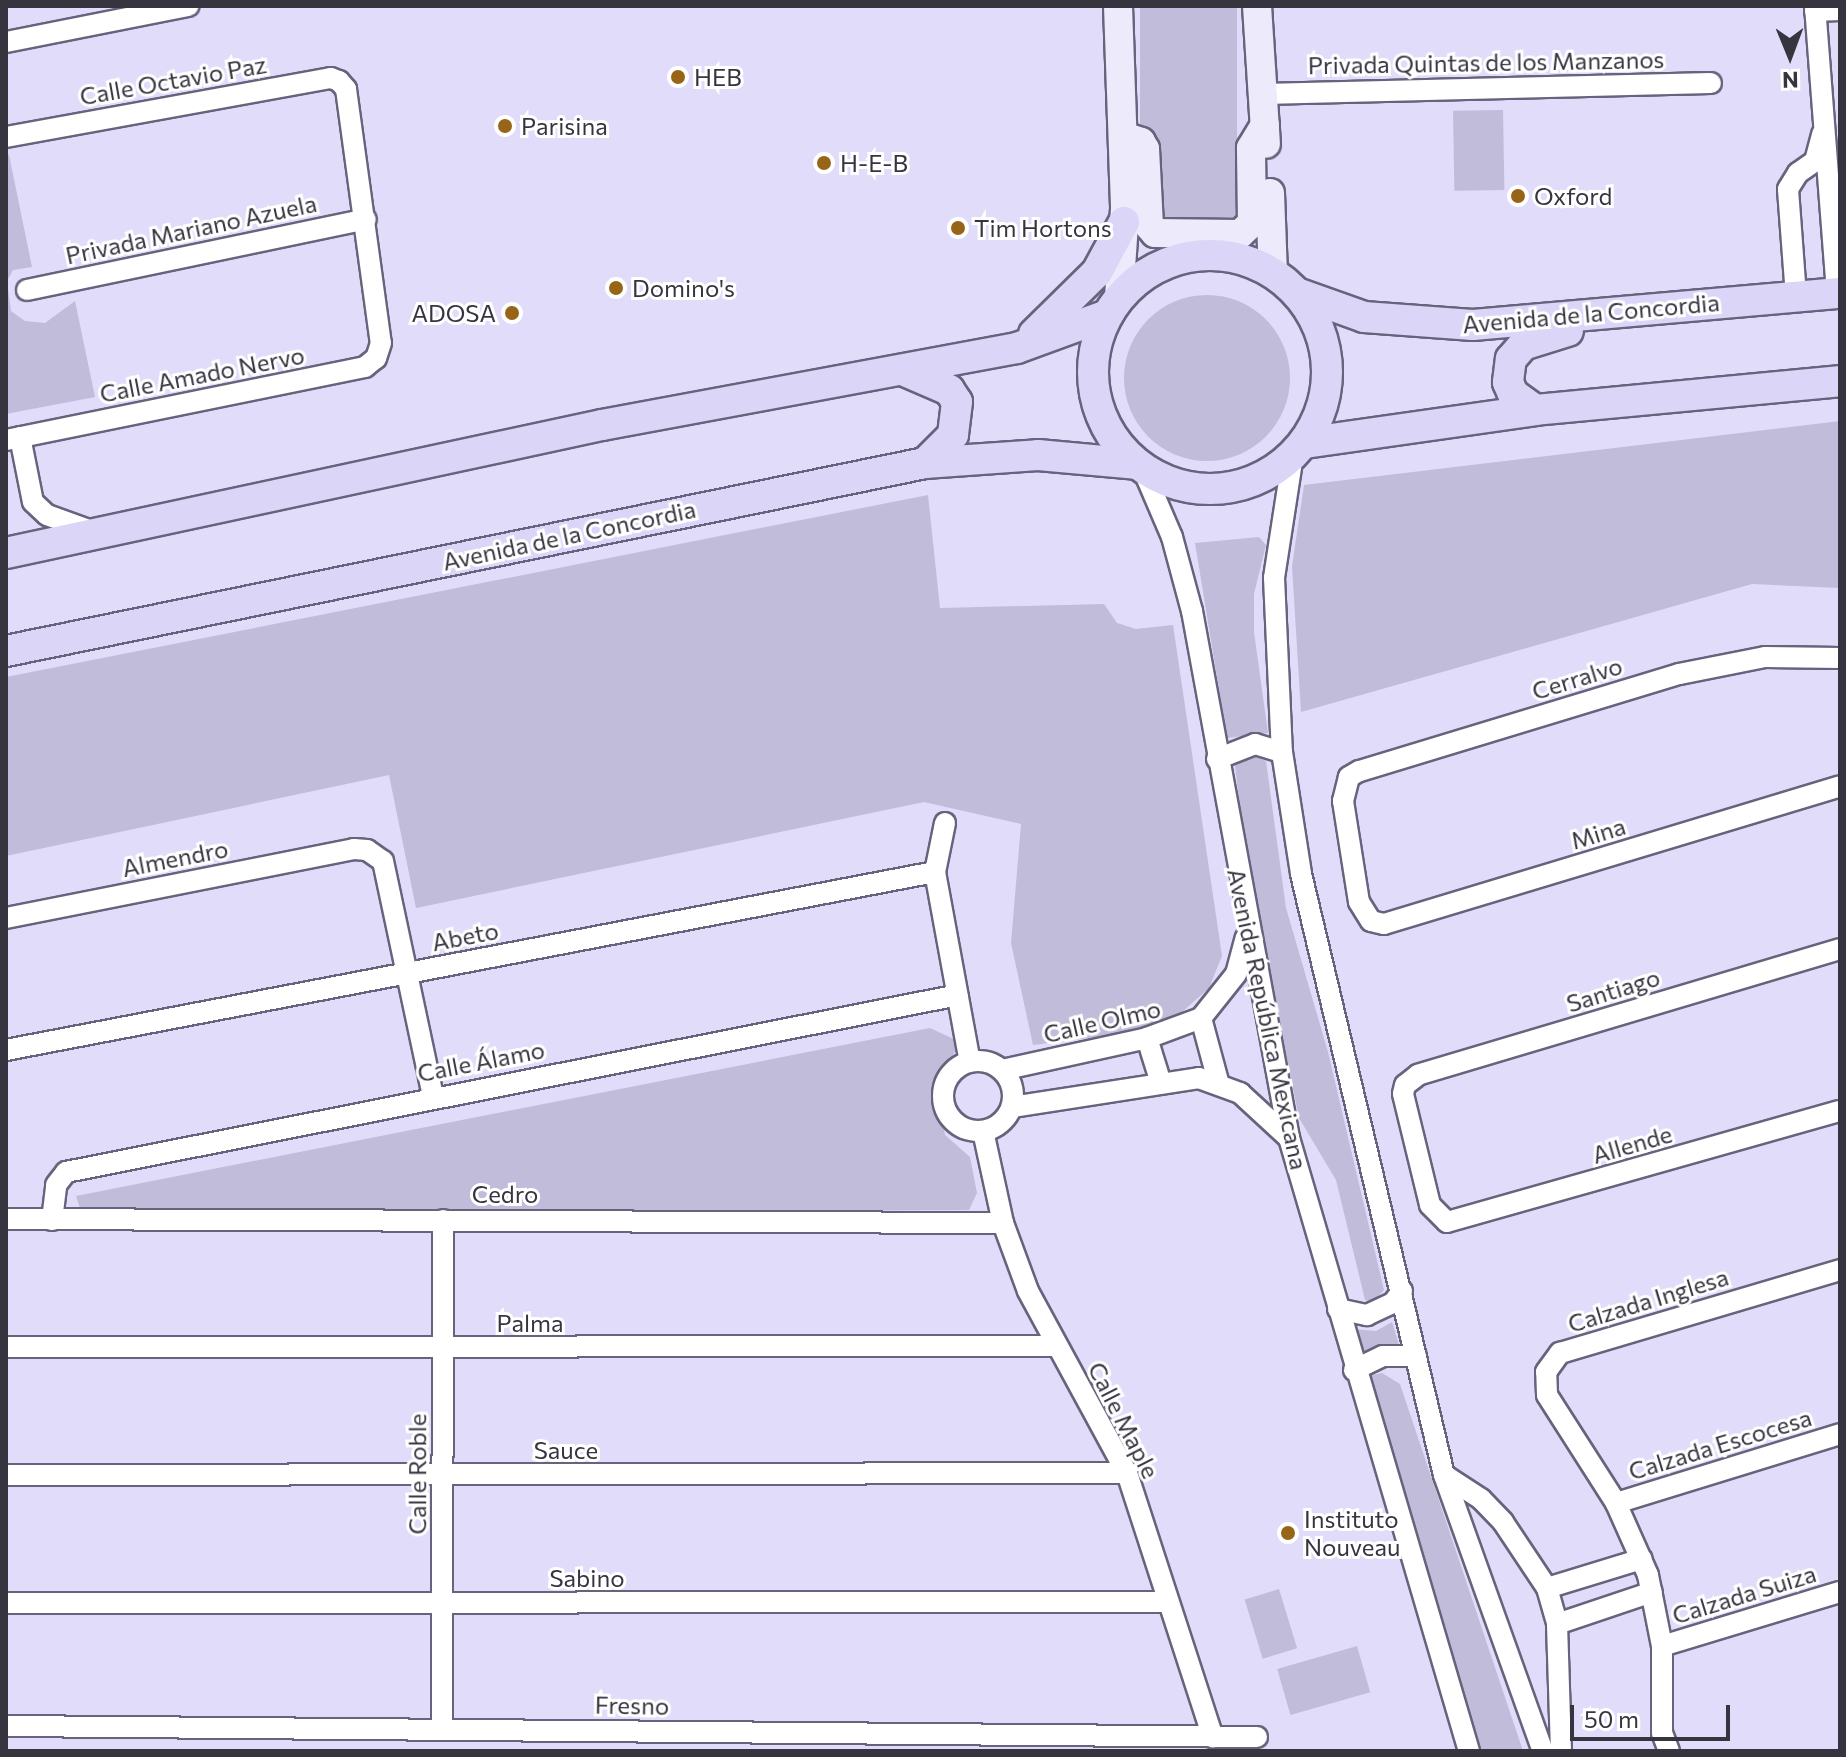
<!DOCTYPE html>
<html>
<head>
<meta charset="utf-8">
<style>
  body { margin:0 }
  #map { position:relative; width:1846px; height:1757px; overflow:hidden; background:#e0dcf9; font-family:Commissioner,sans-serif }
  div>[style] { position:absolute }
  .green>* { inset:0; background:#c0bcd9; transform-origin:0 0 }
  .round { border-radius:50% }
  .roads { filter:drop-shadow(2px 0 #67637c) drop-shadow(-2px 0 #67637c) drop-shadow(0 2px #67637c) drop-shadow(0 -2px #67637c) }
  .street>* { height:20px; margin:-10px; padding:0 10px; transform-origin:10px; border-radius:10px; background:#fff }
  .street>.ring { margin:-10px; padding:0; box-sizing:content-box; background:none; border:20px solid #fff; border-radius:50% }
  .secondary>* { height:28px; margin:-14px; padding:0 14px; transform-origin:14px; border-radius:14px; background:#edeafb }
  .primary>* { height:30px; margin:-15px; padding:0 15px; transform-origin:15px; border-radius:15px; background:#dbd5f7 }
  .primary>.ring { margin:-15px; padding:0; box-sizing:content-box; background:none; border:30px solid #dbd5f7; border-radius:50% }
  .dots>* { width:22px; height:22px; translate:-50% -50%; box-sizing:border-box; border:4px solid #fff; border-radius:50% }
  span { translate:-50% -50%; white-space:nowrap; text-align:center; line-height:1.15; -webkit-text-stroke:6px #fff; paint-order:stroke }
  .street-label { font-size:24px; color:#36343f }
  .poi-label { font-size:24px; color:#36343f }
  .left { translate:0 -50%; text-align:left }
  .right { translate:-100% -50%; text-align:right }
  .frame { position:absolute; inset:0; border:8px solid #36343f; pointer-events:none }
  .north { position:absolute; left:1750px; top:16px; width:80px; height:80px; -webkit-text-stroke:6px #fff; paint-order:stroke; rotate:179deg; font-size:22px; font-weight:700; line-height:32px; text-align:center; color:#36343f }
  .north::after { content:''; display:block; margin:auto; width:28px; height:36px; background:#36343f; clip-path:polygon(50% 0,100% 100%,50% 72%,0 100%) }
  .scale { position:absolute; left:1570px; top:1705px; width:160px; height:36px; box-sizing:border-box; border:4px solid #36343f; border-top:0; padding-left:10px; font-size:24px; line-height:28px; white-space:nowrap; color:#36343f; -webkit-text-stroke:6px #fff; paint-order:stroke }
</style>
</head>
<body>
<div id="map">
  <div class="green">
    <div style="left:1140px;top:6px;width:97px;height:224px"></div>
    <div style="left:1503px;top:110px;width:80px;height:50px;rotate:89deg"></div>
    <div style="clip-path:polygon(9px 155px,32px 267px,13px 270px,7px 281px,11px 311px,25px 321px,45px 323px,75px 301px,95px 397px,6px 414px,6px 156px)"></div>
    <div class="round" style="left:1124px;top:295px;width:166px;height:166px"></div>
    <div style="clip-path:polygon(1840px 421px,1840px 588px,1752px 584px,1301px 712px,1292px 566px,1304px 485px)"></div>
    <div style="clip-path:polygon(928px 495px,940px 608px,1104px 604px,1117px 623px,1136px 629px,1173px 625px,1222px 956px,1209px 988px,1182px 1012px,1136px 1032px,1033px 1045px,1011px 943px,1021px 824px,924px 802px,416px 908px,389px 775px,6px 856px,6px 677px)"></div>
    <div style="clip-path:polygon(1259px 537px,1266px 545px,1254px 594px,1254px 632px,1268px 733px,1227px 738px,1195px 543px)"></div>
    <div style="clip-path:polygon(1251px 755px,1266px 761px,1286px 908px,1328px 1052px,1384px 1290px,1373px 1302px,1365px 1300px,1336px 1180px,1299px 1118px,1246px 861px,1235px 765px,1238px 758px)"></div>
    <div style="clip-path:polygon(930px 1028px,960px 1042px,937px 1086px,945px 1135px,970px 1157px,977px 1193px,969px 1210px,82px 1214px,76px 1196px)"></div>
    <div style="clip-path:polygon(1392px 1322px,1400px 1348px,1381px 1347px,1363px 1354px,1351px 1329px,1376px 1331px)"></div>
    <div style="clip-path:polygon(1382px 1373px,1400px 1384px,1523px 1751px,1482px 1751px,1456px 1682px,1369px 1376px)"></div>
    <div style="left:1279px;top:1589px;width:62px;height:36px;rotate:73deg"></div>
    <div style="left:1357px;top:1646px;width:48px;height:83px;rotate:74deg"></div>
  </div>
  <div class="roads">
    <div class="street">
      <div style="left:1815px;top:6px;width:288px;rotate:85.6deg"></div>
      <div style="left:1815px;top:11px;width:25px;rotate:-2deg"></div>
      <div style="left:6px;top:42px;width:186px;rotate:-11.2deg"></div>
      <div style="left:1263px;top:94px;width:448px;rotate:-1.4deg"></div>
      <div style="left:6px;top:137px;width:330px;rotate:-10.3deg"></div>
      <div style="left:331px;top:78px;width:9px;rotate:21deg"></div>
      <div style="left:339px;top:81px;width:11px;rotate:49deg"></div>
      <div style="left:346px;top:89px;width:256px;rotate:82.2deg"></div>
      <div style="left:381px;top:343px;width:16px;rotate:108deg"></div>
      <div style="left:376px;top:358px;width:14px;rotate:141deg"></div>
      <div style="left:365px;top:367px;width:366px;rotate:168.5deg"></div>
      <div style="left:27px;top:290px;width:346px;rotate:-11.8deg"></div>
      <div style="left:1796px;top:296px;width:107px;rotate:-94.3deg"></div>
      <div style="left:1788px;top:189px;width:19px;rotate:-58deg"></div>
      <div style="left:1798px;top:173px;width:21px;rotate:-35deg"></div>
      <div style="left:1815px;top:161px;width:28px;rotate:-75deg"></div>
      <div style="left:20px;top:437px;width:66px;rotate:78.7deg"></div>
      <div style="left:33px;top:502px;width:19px;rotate:43deg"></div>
      <div style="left:47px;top:515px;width:50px;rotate:19.9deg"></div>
      <div style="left:1293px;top:455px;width:124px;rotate:98.8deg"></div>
      <div style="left:1274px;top:578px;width:174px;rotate:87.4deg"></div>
      <div style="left:1282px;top:752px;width:123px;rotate:81.1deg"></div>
      <div style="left:1301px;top:874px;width:618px;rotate:76.62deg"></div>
      <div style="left:1444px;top:1475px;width:293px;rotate:70.3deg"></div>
      <div style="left:1142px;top:467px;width:76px;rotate:66.8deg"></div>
      <div style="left:1172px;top:537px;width:77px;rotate:74.9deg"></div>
      <div style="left:1192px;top:611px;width:536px;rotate:79.57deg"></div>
      <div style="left:1289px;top:1138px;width:639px;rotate:73.64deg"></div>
      <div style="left:1840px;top:658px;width:75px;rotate:-179.2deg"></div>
      <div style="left:1765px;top:657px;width:88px;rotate:168.8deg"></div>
      <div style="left:1679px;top:674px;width:334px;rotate:163.1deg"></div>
      <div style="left:1359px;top:771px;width:12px;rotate:149deg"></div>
      <div style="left:1349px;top:777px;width:25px;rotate:104deg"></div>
      <div style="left:1343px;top:801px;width:102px;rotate:81deg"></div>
      <div style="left:1359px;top:902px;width:22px;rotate:58deg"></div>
      <div style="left:1371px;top:921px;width:13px;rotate:13deg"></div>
      <div style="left:1384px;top:924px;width:476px;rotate:-16.8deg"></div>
      <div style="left:1217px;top:759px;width:41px;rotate:-21.5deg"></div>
      <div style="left:1255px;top:744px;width:28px;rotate:17deg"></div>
      <div style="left:945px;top:823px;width:50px;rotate:101.5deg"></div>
      <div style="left:935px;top:872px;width:193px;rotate:79.6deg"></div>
      <div style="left:6px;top:918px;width:355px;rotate:-11.2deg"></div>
      <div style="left:354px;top:849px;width:13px;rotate:4deg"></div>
      <div style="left:367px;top:850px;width:19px;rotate:35deg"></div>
      <div style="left:383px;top:861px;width:241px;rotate:78deg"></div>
      <div style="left:1840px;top:949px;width:440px;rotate:163.4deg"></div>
      <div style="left:1418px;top:1075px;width:16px;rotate:142deg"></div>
      <div style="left:1405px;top:1085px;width:9px;rotate:103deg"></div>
      <div style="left:1403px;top:1094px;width:114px;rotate:76.3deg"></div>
      <div style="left:1430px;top:1205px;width:24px;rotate:45deg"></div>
      <div style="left:1447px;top:1222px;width:408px;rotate:-15.8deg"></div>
      <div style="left:1201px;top:1018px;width:65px;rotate:74.9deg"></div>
      <div style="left:1147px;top:1038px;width:44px;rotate:72.8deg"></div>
      <div style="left:6px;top:1050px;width:946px;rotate:-10.85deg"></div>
      <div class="ring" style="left:943px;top:1061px;width:50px;height:50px"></div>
      <div style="left:1002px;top:1070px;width:148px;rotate:-12.4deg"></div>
      <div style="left:1147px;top:1038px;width:58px;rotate:-20.3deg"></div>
      <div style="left:1201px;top:1018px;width:56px;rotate:-51.5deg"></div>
      <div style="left:1236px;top:974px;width:38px;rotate:-75deg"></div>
      <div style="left:1012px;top:1107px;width:189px;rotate:-8.8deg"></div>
      <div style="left:1199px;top:1078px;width:44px;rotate:20.1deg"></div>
      <div style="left:1240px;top:1093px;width:67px;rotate:42.6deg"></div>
      <div style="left:983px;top:1131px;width:94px;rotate:77.7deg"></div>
      <div style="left:1003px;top:1223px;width:72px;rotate:69.8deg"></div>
      <div style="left:1028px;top:1291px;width:207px;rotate:61.5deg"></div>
      <div style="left:1127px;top:1473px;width:278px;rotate:72deg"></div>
      <div style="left:6px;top:1219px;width:997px;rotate:0.23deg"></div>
      <div style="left:52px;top:1220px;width:35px;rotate:-83deg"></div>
      <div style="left:56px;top:1185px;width:16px;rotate:-52deg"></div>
      <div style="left:66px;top:1172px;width:909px;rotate:-11.22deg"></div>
      <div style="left:1338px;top:1309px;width:30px;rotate:12deg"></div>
      <div style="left:1367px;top:1315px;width:29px;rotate:-25deg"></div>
      <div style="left:1393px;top:1303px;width:15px;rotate:-53deg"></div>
      <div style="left:6px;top:1347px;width:1048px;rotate:-0.05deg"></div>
      <div style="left:1354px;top:1370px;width:32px;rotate:-26deg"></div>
      <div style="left:1383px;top:1356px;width:33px"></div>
      <div style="left:6px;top:1475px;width:1121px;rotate:-0.1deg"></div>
      <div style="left:1444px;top:1475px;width:44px;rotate:33deg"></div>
      <div style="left:1481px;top:1499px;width:32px;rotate:46deg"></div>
      <div style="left:1503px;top:1522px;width:79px;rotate:56.3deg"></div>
      <div style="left:1547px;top:1588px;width:37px;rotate:74deg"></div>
      <div style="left:1557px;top:1624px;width:127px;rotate:88.2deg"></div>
      <div style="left:1616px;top:1503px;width:234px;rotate:-17.1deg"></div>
      <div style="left:1547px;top:1588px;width:99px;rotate:-17deg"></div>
      <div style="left:6px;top:1603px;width:1161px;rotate:-0.05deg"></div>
      <div style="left:1557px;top:1624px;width:100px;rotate:-18.6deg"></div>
      <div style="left:1662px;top:1646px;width:186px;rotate:-16.9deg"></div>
      <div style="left:6px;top:1726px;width:1251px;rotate:0.5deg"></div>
      <div style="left:442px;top:1729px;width:509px;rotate:-89.89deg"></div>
      <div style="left:1669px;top:1751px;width:19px;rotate:-111deg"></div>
      <div style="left:1662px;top:1733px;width:87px;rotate:-90deg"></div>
      <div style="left:1662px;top:1646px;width:72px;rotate:-101.2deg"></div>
      <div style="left:1648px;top:1575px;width:79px;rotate:-114deg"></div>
      <div style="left:1616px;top:1503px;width:128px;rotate:-122.6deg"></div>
      <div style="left:1547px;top:1395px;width:23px;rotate:-92deg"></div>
      <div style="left:1546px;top:1372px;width:24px;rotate:-54deg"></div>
      <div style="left:1560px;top:1353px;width:292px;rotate:-16.5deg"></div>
    </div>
    <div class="secondary">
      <div style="left:1118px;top:6px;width:203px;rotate:88deg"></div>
      <div style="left:1125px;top:209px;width:88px;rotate:93.9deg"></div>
      <div style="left:1257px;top:6px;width:138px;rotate:86.3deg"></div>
      <div style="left:1123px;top:136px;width:19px;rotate:18deg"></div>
      <div style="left:1141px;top:142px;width:8px;rotate:60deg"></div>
      <div style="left:1145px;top:149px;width:77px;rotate:87deg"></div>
      <div style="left:1149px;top:226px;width:9px;rotate:49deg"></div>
      <div style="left:1155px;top:233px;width:85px;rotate:0.7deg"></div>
      <div style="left:1240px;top:234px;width:16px;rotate:-43deg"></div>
      <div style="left:1252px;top:223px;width:75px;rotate:-90.8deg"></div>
      <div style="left:1251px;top:148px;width:27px;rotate:-59deg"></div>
      <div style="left:1270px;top:193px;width:80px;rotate:87.9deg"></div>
    </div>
    <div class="primary">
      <div class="ring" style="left:1093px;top:255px;width:204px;height:204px"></div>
      <div style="left:1297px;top:293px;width:71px;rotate:19.7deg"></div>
      <div style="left:1364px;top:317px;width:109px;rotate:4.2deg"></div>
      <div style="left:1473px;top:325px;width:368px;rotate:-5deg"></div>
      <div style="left:1034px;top:334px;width:88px;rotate:-44.5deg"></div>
      <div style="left:1097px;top:272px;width:57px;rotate:-61.6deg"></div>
      <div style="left:907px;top:372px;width:46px;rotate:23.2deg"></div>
      <div style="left:949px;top:390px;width:14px;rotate:56deg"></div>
      <div style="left:957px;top:402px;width:33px;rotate:97deg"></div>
      <div style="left:953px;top:435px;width:40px;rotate:135deg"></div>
      <div style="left:1535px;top:410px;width:27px;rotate:-144deg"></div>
      <div style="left:1513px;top:394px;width:13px;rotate:-113deg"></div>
      <div style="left:1508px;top:382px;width:23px;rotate:-83deg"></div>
      <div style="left:1511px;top:359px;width:18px;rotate:-49deg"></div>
      <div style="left:1523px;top:345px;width:47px;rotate:-17.3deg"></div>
      <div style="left:1304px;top:443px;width:233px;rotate:-8.1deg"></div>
      <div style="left:1535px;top:410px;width:306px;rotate:-5.4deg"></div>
      <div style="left:6px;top:553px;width:610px;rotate:-12.12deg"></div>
      <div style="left:602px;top:425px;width:422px;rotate:-10.5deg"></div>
      <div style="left:1017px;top:348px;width:96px;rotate:-20.1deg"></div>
      <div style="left:6px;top:651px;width:938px;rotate:-11.56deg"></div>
      <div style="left:925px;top:463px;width:113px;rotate:-4deg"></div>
      <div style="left:1038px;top:455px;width:98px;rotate:5.2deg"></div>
    </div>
  </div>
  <div class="dots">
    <div style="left:678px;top:77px;background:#976418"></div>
    <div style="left:505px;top:126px;background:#976418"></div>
    <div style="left:824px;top:163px;background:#976418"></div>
    <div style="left:1518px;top:196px;background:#976418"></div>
    <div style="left:958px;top:228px;background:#976418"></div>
    <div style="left:616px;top:288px;background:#976418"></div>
    <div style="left:512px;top:313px;background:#976418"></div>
    <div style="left:1288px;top:1533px;background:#976418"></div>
  </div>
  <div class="street-label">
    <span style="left:1486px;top:62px;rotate:-1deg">Privada Quintas de los Manzanos</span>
    <span style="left:173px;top:80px;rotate:-10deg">Calle Octavio Paz</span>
    <span style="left:191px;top:229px;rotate:-12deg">Privada Mariano Azuela</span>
    <span style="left:1591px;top:313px;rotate:-5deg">Avenida de la Concordia</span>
    <span style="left:202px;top:374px;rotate:-11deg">Calle Amado Nervo</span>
    <span style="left:569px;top:535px;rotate:-12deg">Avenida de la Concordia</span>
    <span style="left:1577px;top:678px;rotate:-17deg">Cerralvo</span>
    <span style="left:1598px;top:833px;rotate:-17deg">Mina</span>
    <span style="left:175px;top:858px;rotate:-11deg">Almendro</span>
    <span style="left:465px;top:936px;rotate:-11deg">Abeto</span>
    <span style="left:1613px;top:990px;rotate:-17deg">Santiago</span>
    <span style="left:1268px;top:1019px;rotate:78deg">Avenida República Mexicana</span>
    <span style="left:1102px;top:1021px;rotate:-13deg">Calle Olmo</span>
    <span style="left:481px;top:1061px;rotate:-11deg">Calle Álamo</span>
    <span style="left:1632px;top:1144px;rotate:-16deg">Allende</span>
    <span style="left:505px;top:1194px">Cedro</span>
    <span style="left:1648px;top:1300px;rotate:-17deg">Calzada Inglesa</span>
    <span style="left:530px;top:1323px">Palma</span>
    <span style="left:1124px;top:1420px;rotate:63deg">Calle Maple</span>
    <span style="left:1720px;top:1444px;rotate:-17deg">Calzada Escocesa</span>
    <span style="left:566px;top:1450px">Sauce</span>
    <span style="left:417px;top:1474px;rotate:-90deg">Calle Roble</span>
    <span style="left:587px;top:1578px">Sabino</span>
    <span style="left:1744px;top:1594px;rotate:-17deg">Calzada Suiza</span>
    <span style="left:632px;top:1705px;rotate:1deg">Fresno</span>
  </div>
  <div class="poi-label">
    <span class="left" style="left:694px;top:77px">HEB</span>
    <span class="left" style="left:521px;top:126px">Parisina</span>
    <span class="left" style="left:840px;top:163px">H-E-B</span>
    <span class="left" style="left:1534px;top:196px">Oxford</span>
    <span class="left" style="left:974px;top:228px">Tim Hortons</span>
    <span class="left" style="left:632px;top:288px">Domino's</span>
    <span class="right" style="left:496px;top:313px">ADOSA</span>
    <span class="left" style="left:1304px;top:1533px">Instituto<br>Nouveau</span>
  </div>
  <div class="frame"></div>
  <div class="north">N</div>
  <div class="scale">50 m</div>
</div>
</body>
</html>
